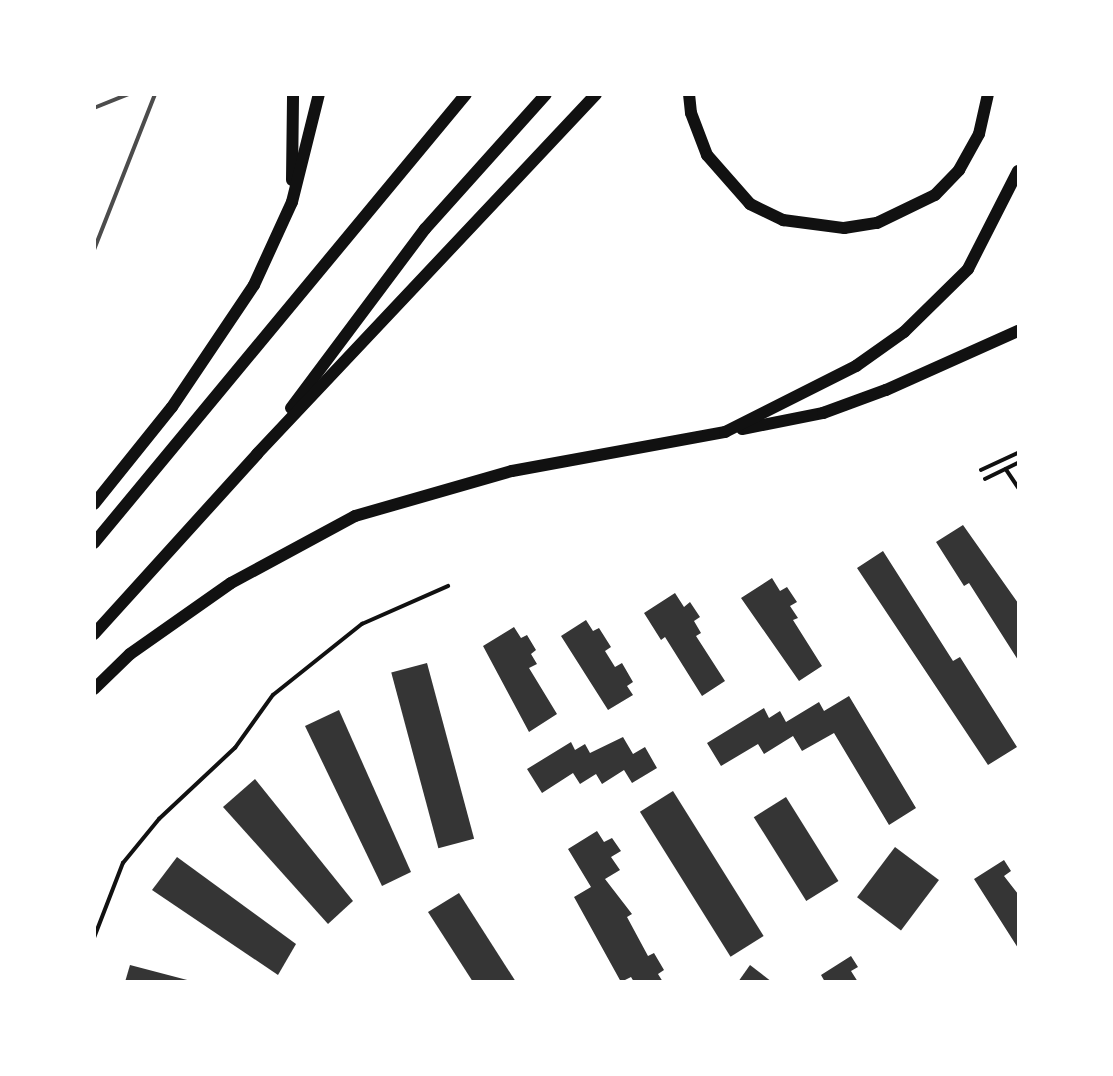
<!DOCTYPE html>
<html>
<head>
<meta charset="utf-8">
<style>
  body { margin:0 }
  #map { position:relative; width:1113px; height:1076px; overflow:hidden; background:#fff; font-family:Helvetica,sans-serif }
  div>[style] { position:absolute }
  .building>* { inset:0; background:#353535; transform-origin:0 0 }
  .path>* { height:3.5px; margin:-1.75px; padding:0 1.75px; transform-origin:1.75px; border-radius:1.75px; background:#111 }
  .service>* { height:3.5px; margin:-1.75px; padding:0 1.75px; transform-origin:1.75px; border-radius:1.75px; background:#4c4c4c }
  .motorway>* { height:12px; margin:-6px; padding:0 6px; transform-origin:6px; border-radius:6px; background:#111 }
  span { translate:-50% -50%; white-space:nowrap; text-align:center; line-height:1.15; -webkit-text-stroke:5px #fff; paint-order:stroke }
  .frame { position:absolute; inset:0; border:96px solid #fff; pointer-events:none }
</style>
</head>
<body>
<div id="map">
  <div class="building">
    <div style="clip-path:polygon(963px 525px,1018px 603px,1018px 660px,969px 583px,964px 586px,936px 542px)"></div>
    <div style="clip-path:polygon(883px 551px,953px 661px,960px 657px,1017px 747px,988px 765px,857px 568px)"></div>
    <div style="clip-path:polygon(772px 578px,780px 591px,787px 587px,797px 602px,790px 606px,798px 618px,793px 620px,822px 666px,799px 681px,741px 598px)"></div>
    <div style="clip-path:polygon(675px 593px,684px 607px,690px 602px,700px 617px,694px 621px,701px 633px,696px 636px,725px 681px,702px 696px,665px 637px,661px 640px,644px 613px)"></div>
    <div style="clip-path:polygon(586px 620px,593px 631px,599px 628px,611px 647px,605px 651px,615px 667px,622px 663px,633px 682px,627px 686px,633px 695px,608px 710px,561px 636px)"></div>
    <div style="clip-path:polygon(514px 627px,521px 638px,527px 635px,536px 650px,531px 654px,537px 664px,529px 668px,557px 714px,529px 732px,483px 646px)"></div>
    <div style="left:427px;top:663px;width:182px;height:37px;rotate:75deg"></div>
    <div style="clip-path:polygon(849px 696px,916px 808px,889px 825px,834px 733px,802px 751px,793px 736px,764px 754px,758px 744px,721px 766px,707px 743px,764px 708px,769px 718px,780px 711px,786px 722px,819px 702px,824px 711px)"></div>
    <div style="clip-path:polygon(339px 710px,411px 872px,382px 886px,305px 726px)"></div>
    <div style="clip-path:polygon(623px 737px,633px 754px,645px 747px,657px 768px,632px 783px,624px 770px,602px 784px,596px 774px,580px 784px,573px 773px,542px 793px,527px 769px,571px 742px,575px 750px,585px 744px,590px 753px)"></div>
    <div style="clip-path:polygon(255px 779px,353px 901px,328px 924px,223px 807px)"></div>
    <div style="left:673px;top:791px;width:171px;height:39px;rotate:58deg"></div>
    <div style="left:786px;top:797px;width:99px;height:38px;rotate:58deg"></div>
    <div style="clip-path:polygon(597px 831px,604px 842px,612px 838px,621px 851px,611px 857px,620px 870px,605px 879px,632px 914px,627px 917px,648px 956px,654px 953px,664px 970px,658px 974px,663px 982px,634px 982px,631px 977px,621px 982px,574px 897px,591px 887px,568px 849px)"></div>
    <div style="left:895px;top:847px;width:55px;height:63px;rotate:37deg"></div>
    <div style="clip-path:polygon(177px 857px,296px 944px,278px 975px,152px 890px)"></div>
    <div style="clip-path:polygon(1004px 860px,1011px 871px,1004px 876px,1018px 894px,1018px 948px,974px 879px)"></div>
    <div style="clip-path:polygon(459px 893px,516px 982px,473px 982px,428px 912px)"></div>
    <div style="clip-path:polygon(851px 956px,858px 967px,851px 971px,858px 982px,825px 982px,821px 975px)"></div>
    <div style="clip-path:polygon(130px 965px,191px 981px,191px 982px,125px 982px)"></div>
    <div style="clip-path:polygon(750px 965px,772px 982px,738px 982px)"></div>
  </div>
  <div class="path">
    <div style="left:1006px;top:469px;width:22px;rotate:56deg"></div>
    <div style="left:981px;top:470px;width:41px;rotate:-24.7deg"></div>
    <div style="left:985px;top:479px;width:37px;rotate:-26deg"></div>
    <div style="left:94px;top:938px;width:80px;rotate:-68.9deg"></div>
    <div style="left:123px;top:863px;width:57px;rotate:-50.7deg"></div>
    <div style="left:159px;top:819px;width:104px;rotate:-43.1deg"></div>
    <div style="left:235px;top:748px;width:65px;rotate:-54.4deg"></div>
    <div style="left:273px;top:695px;width:114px;rotate:-38.6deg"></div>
    <div style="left:362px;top:624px;width:94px;rotate:-23.8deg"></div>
  </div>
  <div class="service">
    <div style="left:94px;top:108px;width:38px;rotate:-22deg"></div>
    <div style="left:94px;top:250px;width:168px;rotate:-68.6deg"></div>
  </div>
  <div class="motorway">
    <div style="left:689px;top:94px;width:19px;rotate:84deg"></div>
    <div style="left:691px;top:113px;width:45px;rotate:69.1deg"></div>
    <div style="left:707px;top:155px;width:65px;rotate:48.7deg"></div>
    <div style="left:750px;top:204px;width:37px;rotate:26deg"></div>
    <div style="left:783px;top:220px;width:62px;rotate:7.5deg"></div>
    <div style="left:844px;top:228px;width:33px;rotate:-9deg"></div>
    <div style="left:877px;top:223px;width:64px;rotate:-25.8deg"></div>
    <div style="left:935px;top:195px;width:35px;rotate:-46deg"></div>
    <div style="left:959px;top:170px;width:41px;rotate:-60.9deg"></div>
    <div style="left:979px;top:134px;width:41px;rotate:-77.3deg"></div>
    <div style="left:292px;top:180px;width:86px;rotate:-89.3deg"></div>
    <div style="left:291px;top:408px;width:224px;rotate:-53.2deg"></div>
    <div style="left:425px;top:229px;width:181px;rotate:-48.1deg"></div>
    <div style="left:742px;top:429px;width:83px;rotate:-11.2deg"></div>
    <div style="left:823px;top:413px;width:67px;rotate:-20.1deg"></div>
    <div style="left:886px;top:390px;width:145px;rotate:-24.1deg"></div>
    <div style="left:94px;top:504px;width:124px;rotate:-51.2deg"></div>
    <div style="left:172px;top:407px;width:147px;rotate:-56.1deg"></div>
    <div style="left:254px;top:285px;width:91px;rotate:-65.4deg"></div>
    <div style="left:292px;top:202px;width:111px;rotate:-76deg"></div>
    <div style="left:94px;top:543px;width:583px;rotate:-50.36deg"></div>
    <div style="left:94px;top:634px;width:243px;rotate:-47.8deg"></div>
    <div style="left:257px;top:454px;width:494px;rotate:-46.7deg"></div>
    <div style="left:94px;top:689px;width:50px;rotate:-44.2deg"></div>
    <div style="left:130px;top:654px;width:123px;rotate:-35.1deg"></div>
    <div style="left:231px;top:583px;width:141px;rotate:-28.4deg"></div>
    <div style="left:355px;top:516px;width:163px;rotate:-16deg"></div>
    <div style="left:512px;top:471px;width:217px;rotate:-10.4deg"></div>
    <div style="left:725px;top:432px;width:147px;rotate:-26.7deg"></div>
    <div style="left:856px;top:366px;width:59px;rotate:-35.3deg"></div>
    <div style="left:904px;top:332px;width:90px;rotate:-44.5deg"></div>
    <div style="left:968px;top:269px;width:110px;rotate:-63deg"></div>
  </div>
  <div class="frame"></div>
</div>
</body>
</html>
